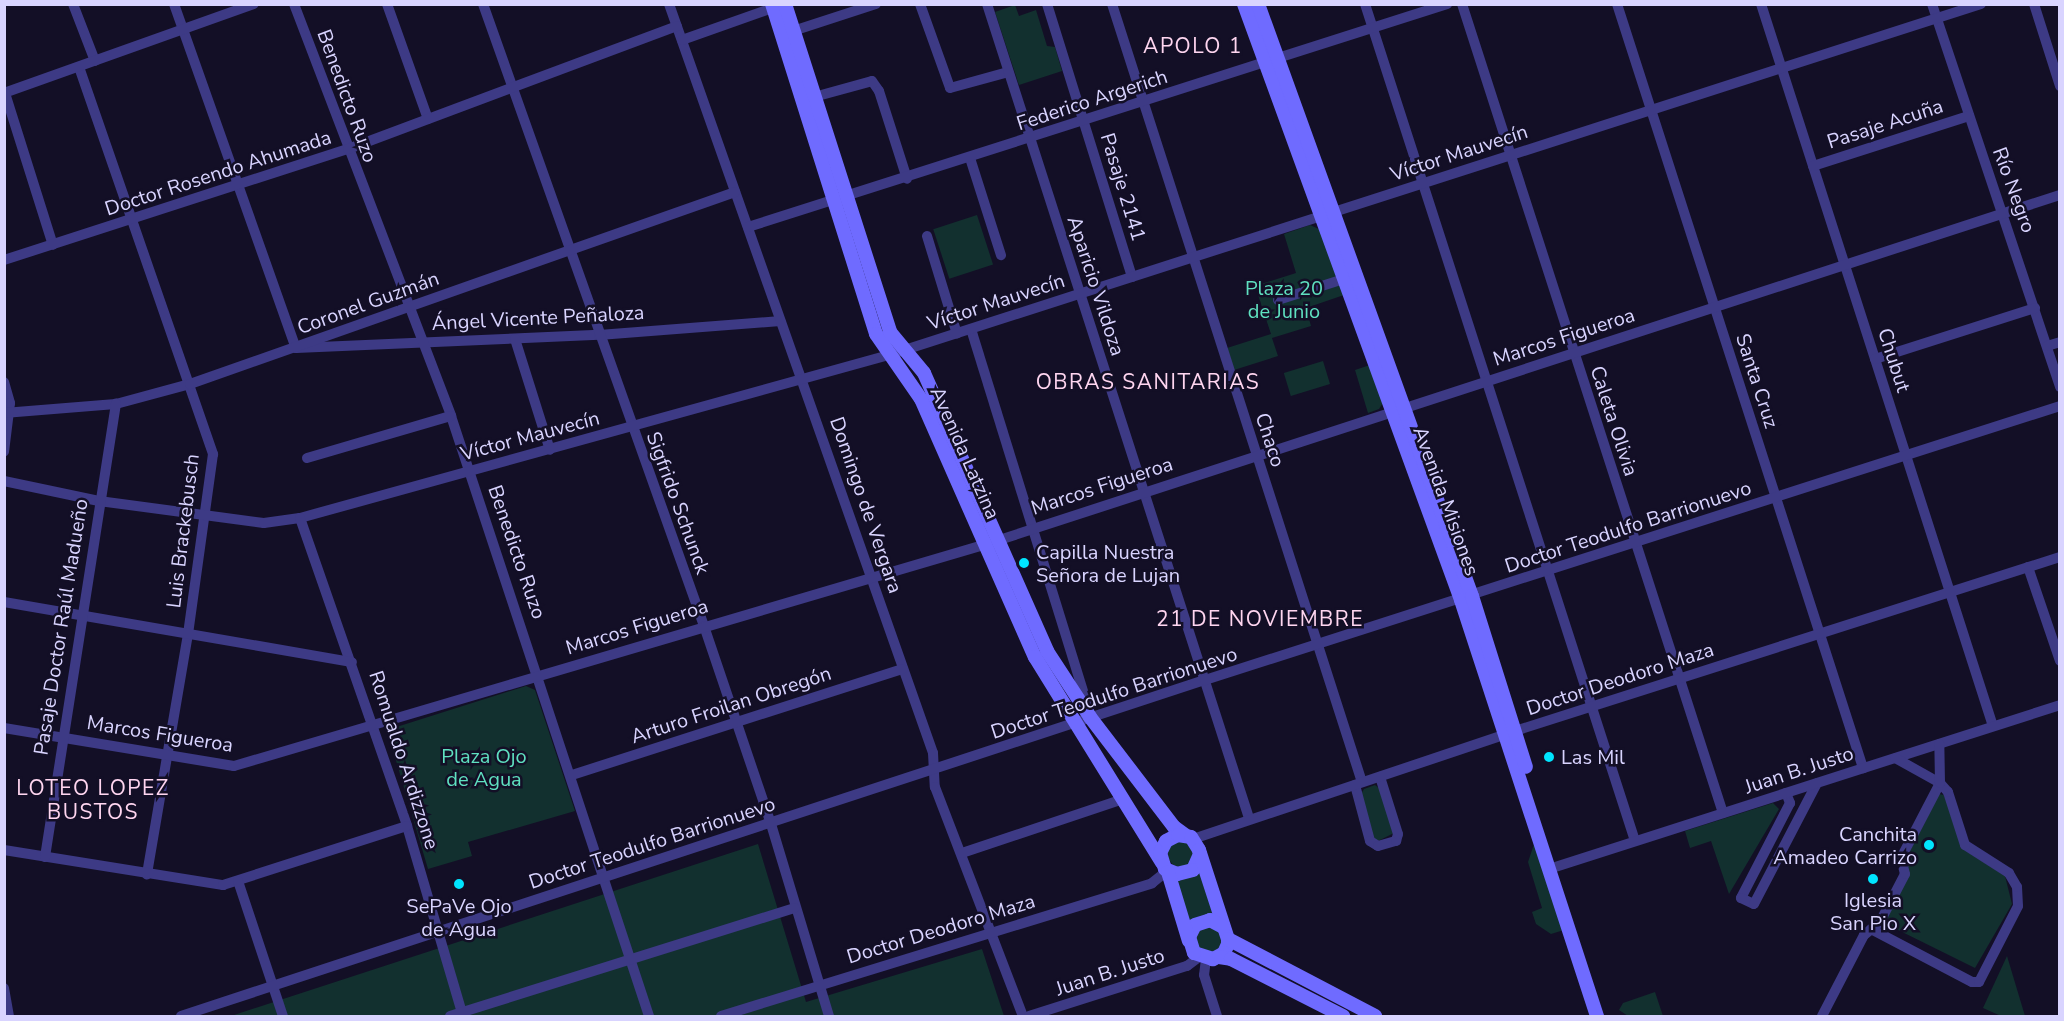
<!DOCTYPE html>
<html>
<head>
<meta charset="utf-8">
<style>
  body { margin:0 }
  #map { position:relative; width:2064px; height:1021px; overflow:hidden; background:#130f26; font-family:"Nunito Sans",sans-serif }
  div>[style] { position:absolute }
  .green>* { inset:0; background:#12302f; transform-origin:0 0 }
  .round { border-radius:50% }
  .street>* { height:10px; margin:-5px; padding:0 5px; transform-origin:5px; border-radius:5px; background:#3d3a85 }
  .secondary>* { height:14px; margin:-7px; padding:0 7px; transform-origin:7px; border-radius:7px; background:#6f6bff }
  .dots>* { width:16px; height:16px; translate:-50% -50%; box-sizing:border-box; border:3px solid #130f26; border-radius:50% }
  span { translate:-50% -50%; white-space:nowrap; text-align:center; line-height:1.15; -webkit-text-stroke:5px #130f26; paint-order:stroke }
  .street-label { font-size:20px; color:#d9d4ff }
  .park-label { font-size:20px; color:#5fe0c0 }
  .poi-label { font-size:20px; color:#d9d4ff }
  .left { translate:0 -50%; text-align:left }
  .right { translate:-100% -50%; text-align:right }
  .neighbourhood-label { font-size:21px; color:#ffd6f0; letter-spacing:1.5px }
  .frame { position:absolute; inset:0; border:6px solid #d9d4ff; pointer-events:none }
</style>
</head>
<body>
<div id="map">
  <div class="green">
    <div style="clip-path:polygon(1015px 5px,1019px 16px,1036px 10px,1047px 46px,1055px 47px,1062px 71px,1019px 85px,995px 12px)"></div>
    <div style="left:977px;top:215px;width:52px;height:46px;rotate:72deg"></div>
    <div style="clip-path:polygon(1310px 225px,1321px 230px,1344px 295px,1306px 308px,1311px 326px,1272px 338px,1278px 356px,1234px 370px,1227px 348px,1271px 334px,1255px 286px,1296px 273px,1284px 234px)"></div>
    <div style="left:1323px;top:361px;width:24px;height:41px;rotate:73deg"></div>
    <div style="clip-path:polygon(1370px 365px,1384px 401px,1379px 409px,1368px 413px,1355px 370px)"></div>
    <div style="clip-path:polygon(526px 686px,535px 690px,575px 811px,468px 842px,472px 856px,428px 869px,387px 730px)"></div>
    <div style="clip-path:polygon(1375px 785px,1380px 789px,1394px 833px,1378px 841px,1373px 839px,1361px 794px,1364px 789px)"></div>
    <div style="clip-path:polygon(1939px 794px,1944px 795px,1963px 849px,2005px 876px,2012px 904px,1975px 968px,1884px 923px,1909px 875px,1907px 857px)"></div>
    <div style="clip-path:polygon(1773px 803px,1779px 809px,1729px 894px,1711px 841px,1690px 848px,1685px 831px)"></div>
    <div class="round" style="left:1168px;top:841px;width:26px;height:26px"></div>
    <div style="clip-path:polygon(1535px 841px,1564px 930px,1551px 934px,1536px 924px,1532px 912px,1542px 908px,1528px 862px)"></div>
    <div style="clip-path:polygon(758px 844px,806px 1002px,982px 949px,1004px 1016px,231px 1016px)"></div>
    <div style="clip-path:polygon(1200px 867px,1215px 914px,1200px 916px,1188px 924px,1173px 877px)"></div>
    <div class="round" style="left:1196px;top:926px;width:26px;height:26px"></div>
    <div style="clip-path:polygon(2007px 956px,2025px 1016px,2001px 1016px,1983px 1008px)"></div>
    <div style="clip-path:polygon(1655px 992px,1663px 1016px,1628px 1016px,1619px 1010px,1623px 1003px)"></div>
  </div>
  <div class="street">
    <div style="left:73px;top:4px;width:61px;rotate:68.9deg"></div>
    <div style="left:174px;top:4px;width:365px;rotate:70.5deg"></div>
    <div style="left:296px;top:348px;width:303px;rotate:-2.5deg"></div>
    <div style="left:599px;top:335px;width:182px;rotate:-4.4deg"></div>
    <div style="left:294px;top:4px;width:441px;rotate:69.1deg"></div>
    <div style="left:451px;top:416px;width:632px;rotate:71.74deg"></div>
    <div style="left:387px;top:4px;width:122px;rotate:70.4deg"></div>
    <div style="left:483px;top:4px;width:660px;rotate:70.44deg"></div>
    <div style="left:704px;top:626px;width:209px;rotate:71.3deg"></div>
    <div style="left:771px;top:824px;width:201px;rotate:73.2deg"></div>
    <div style="left:669px;top:4px;width:794px;rotate:70.58deg"></div>
    <div style="left:933px;top:753px;width:34px;rotate:87deg"></div>
    <div style="left:935px;top:787px;width:245px;rotate:69deg"></div>
    <div style="left:920px;top:4px;width:89px;rotate:70.3deg"></div>
    <div style="left:950px;top:88px;width:60px;rotate:-15.4deg"></div>
    <div style="left:987px;top:4px;width:855px;rotate:72.16deg"></div>
    <div style="left:1047px;top:4px;width:286px;rotate:72.7deg"></div>
    <div style="left:1112px;top:4px;width:817px;rotate:72.19deg"></div>
    <div style="left:1365px;top:4px;width:879px;rotate:72.12deg"></div>
    <div style="left:1462px;top:4px;width:850px;rotate:72.12deg"></div>
    <div style="left:1617px;top:4px;width:803px;rotate:72.15deg"></div>
    <div style="left:1761px;top:4px;width:758px;rotate:72.19deg"></div>
    <div style="left:1932px;top:4px;width:404px;rotate:71.5deg"></div>
    <div style="left:2034px;top:4px;width:86px;rotate:72.4deg"></div>
    <div style="left:793px;top:31px;width:87px;rotate:-18deg"></div>
    <div style="left:682px;top:40px;width:105px;rotate:-19.5deg"></div>
    <div style="left:79px;top:67px;width:410px;rotate:70.9deg"></div>
    <div style="left:213px;top:454px;width:182px;rotate:97.9deg"></div>
    <div style="left:188px;top:634px;width:244px;rotate:99.7deg"></div>
    <div style="left:4px;top:93px;width:265px;rotate:-19.6deg"></div>
    <div style="left:5px;top:93px;width:159px;rotate:72.5deg"></div>
    <div style="left:814px;top:97px;width:60px;rotate:-15.4deg"></div>
    <div style="left:872px;top:81px;width:12px;rotate:55deg"></div>
    <div style="left:879px;top:91px;width:92px;rotate:72.3deg"></div>
    <div style="left:970px;top:158px;width:102px;rotate:72.3deg"></div>
    <div style="left:1813px;top:166px;width:164px;rotate:-17.8deg"></div>
    <div style="left:748px;top:227px;width:734px;rotate:-17.69deg"></div>
    <div style="left:927px;top:236px;width:102px;rotate:73deg"></div>
    <div style="left:4px;top:260px;width:361px;rotate:-17.9deg"></div>
    <div style="left:348px;top:149px;width:351px;rotate:-20.5deg"></div>
    <div style="left:1278px;top:300px;width:69px;rotate:-17.7deg"></div>
    <div style="left:971px;top:329px;width:400px;rotate:72.8deg"></div>
    <div style="left:515px;top:339px;width:116px;rotate:72.5deg"></div>
    <div style="left:2047px;top:346px;width:14px;rotate:-17deg"></div>
    <div style="left:1875px;top:359px;width:168px;rotate:-17.7deg"></div>
    <div style="left:4px;top:382px;width:22px;rotate:74deg"></div>
    <div style="left:10px;top:403px;width:49px;rotate:97deg"></div>
    <div style="left:4px;top:413px;width:112px;rotate:-4.6deg"></div>
    <div style="left:116px;top:404px;width:77px;rotate:-15.1deg"></div>
    <div style="left:190px;top:384px;width:578px;rotate:-19.41deg"></div>
    <div style="left:307px;top:458px;width:150px;rotate:-16.3deg"></div>
    <div style="left:4px;top:481px;width:97px;rotate:11.9deg"></div>
    <div style="left:99px;top:501px;width:166px;rotate:7.6deg"></div>
    <div style="left:264px;top:523px;width:36px;rotate:-8deg"></div>
    <div style="left:300px;top:518px;width:611px;rotate:-15.47deg"></div>
    <div style="left:889px;top:355px;width:1147px;rotate:-17.82deg"></div>
    <div style="left:300px;top:518px;width:326px;rotate:70.8deg"></div>
    <div style="left:407px;top:826px;width:198px;rotate:73.6deg"></div>
    <div style="left:2028px;top:567px;width:99px;rotate:71.2deg"></div>
    <div style="left:4px;top:602px;width:353px;rotate:9.8deg"></div>
    <div style="left:4px;top:728px;width:233px;rotate:9.4deg"></div>
    <div style="left:234px;top:766px;width:788px;rotate:-16.43deg"></div>
    <div style="left:990px;top:543px;width:1125px;rotate:-18.02deg"></div>
    <div style="left:572px;top:775px;width:347px;rotate:-17.8deg"></div>
    <div style="left:1355px;top:785px;width:58px;rotate:75deg"></div>
    <div style="left:1370px;top:841px;width:9px;rotate:32deg"></div>
    <div style="left:1378px;top:846px;width:19px;rotate:-16deg"></div>
    <div style="left:1396px;top:841px;width:7px;rotate:-74deg"></div>
    <div style="left:1398px;top:834px;width:60px;rotate:-107.5deg"></div>
    <div style="left:1786px;top:793px;width:11px;rotate:68deg"></div>
    <div style="left:1790px;top:803px;width:107px;rotate:117.3deg"></div>
    <div style="left:1741px;top:898px;width:14px;rotate:25deg"></div>
    <div style="left:1754px;top:904px;width:136px;rotate:-62.5deg"></div>
    <div style="left:1193px;top:839px;width:340px;rotate:-18.5deg"></div>
    <div style="left:1515px;top:731px;width:572px;rotate:-17.71deg"></div>
    <div style="left:4px;top:850px;width:222px;rotate:9.1deg"></div>
    <div style="left:223px;top:885px;width:193px;rotate:-17.8deg"></div>
    <div style="left:962px;top:853px;width:170px;rotate:-18.5deg"></div>
    <div style="left:45px;top:857px;width:459px;rotate:-81.1deg"></div>
    <div style="left:1549px;top:869px;width:537px;rotate:-17.79deg"></div>
    <div style="left:238px;top:881px;width:142px;rotate:71.6deg"></div>
    <div style="left:1871px;top:929px;width:114px;rotate:27.7deg"></div>
    <div style="left:1972px;top:982px;width:7px"></div>
    <div style="left:1979px;top:982px;width:85px;rotate:-62.8deg"></div>
    <div style="left:2018px;top:906px;width:19px;rotate:-93deg"></div>
    <div style="left:2017px;top:887px;width:16px;rotate:-120deg"></div>
    <div style="left:2009px;top:873px;width:52px;rotate:-147.5deg"></div>
    <div style="left:1965px;top:845px;width:56px;rotate:-107.8deg"></div>
    <div style="left:1948px;top:792px;width:12px;rotate:-132deg"></div>
    <div style="left:1940px;top:783px;width:51px;rotate:-150.9deg"></div>
    <div style="left:1206px;top:959px;width:16px;rotate:97deg"></div>
    <div style="left:1204px;top:975px;width:43px;rotate:72.4deg"></div>
    <div style="left:4px;top:988px;width:28px;rotate:80deg"></div>
    <div style="left:181px;top:1016px;width:1078px;rotate:-18.17deg"></div>
    <div style="left:1205px;top:680px;width:898px;rotate:-17.77deg"></div>
    <div style="left:450px;top:1016px;width:361px;rotate:-17.4deg"></div>
    <div style="left:721px;top:1016px;width:451px;rotate:-17.1deg"></div>
    <div style="left:1152px;top:883px;width:19px;rotate:-39deg"></div>
    <div style="left:1029px;top:1016px;width:166px;rotate:-17.6deg"></div>
    <div style="left:1187px;top:966px;width:15px;rotate:-37deg"></div>
    <div style="left:1822px;top:1016px;width:91px;rotate:-62.6deg"></div>
    <div style="left:1864px;top:935px;width:21px;rotate:-39deg"></div>
    <div style="left:1880px;top:922px;width:54px;rotate:-62.5deg"></div>
    <div style="left:1905px;top:874px;width:16px;rotate:-104deg"></div>
    <div style="left:1901px;top:858px;width:85px;rotate:-62.5deg"></div>
    <div style="left:1940px;top:783px;width:39px;rotate:-91deg"></div>
  </div>
  <div class="secondary">
    <div style="left:772px;top:4px;width:346px;rotate:72.5deg"></div>
    <div style="left:876px;top:334px;width:79px;rotate:55.3deg"></div>
    <div style="left:921px;top:399px;width:282px;rotate:66.2deg"></div>
    <div style="left:1035px;top:657px;width:242px;rotate:58.3deg"></div>
    <div style="left:785px;top:4px;width:344px;rotate:72.2deg"></div>
    <div style="left:890px;top:332px;width:53px;rotate:50.3deg"></div>
    <div style="left:924px;top:373px;width:304px;rotate:66.1deg"></div>
    <div style="left:1047px;top:651px;width:79px;rotate:56.9deg"></div>
    <div style="left:1090px;top:717px;width:138px;rotate:52.6deg"></div>
    <div style="left:1174px;top:827px;width:14px;rotate:36deg"></div>
    <div style="left:1244px;top:4px;width:634px;rotate:69.99deg"></div>
    <div style="left:1461px;top:600px;width:438px;rotate:71.9deg"></div>
    <div style="left:1258px;top:4px;width:629px;rotate:70.13deg"></div>
    <div style="left:1472px;top:596px;width:179px;rotate:72.5deg"></div>
    <div style="left:1200px;top:854px;width:17px;rotate:114deg"></div>
    <div style="left:1193px;top:870px;width:16px;rotate:166deg"></div>
    <div style="left:1177px;top:874px;width:13px;rotate:-157deg"></div>
    <div style="left:1165px;top:869px;width:17px;rotate:-107deg"></div>
    <div style="left:1160px;top:853px;width:13px;rotate:-63deg"></div>
    <div style="left:1166px;top:841px;width:13px;rotate:-27deg"></div>
    <div style="left:1178px;top:835px;width:13px;rotate:9deg"></div>
    <div style="left:1191px;top:837px;width:15px;rotate:58deg"></div>
    <div style="left:1199px;top:850px;width:94px;rotate:72deg"></div>
    <div style="left:1228px;top:939px;width:5px;rotate:90deg"></div>
    <div style="left:1228px;top:944px;width:10px;rotate:114deg"></div>
    <div style="left:1224px;top:953px;width:13px;rotate:151deg"></div>
    <div style="left:1213px;top:959px;width:20px;rotate:-162deg"></div>
    <div style="left:1194px;top:953px;width:17px;rotate:-107deg"></div>
    <div style="left:1189px;top:937px;width:13px;rotate:-63deg"></div>
    <div style="left:1195px;top:925px;width:16px;rotate:-18deg"></div>
    <div style="left:1210px;top:920px;width:15px;rotate:28deg"></div>
    <div style="left:1168px;top:872px;width:72px;rotate:73.1deg"></div>
    <div style="left:1228px;top:939px;width:166px;rotate:27.6deg"></div>
    <div style="left:1219px;top:957px;width:12px;rotate:9deg"></div>
    <div style="left:1231px;top:959px;width:126px;rotate:27deg"></div>
  </div>
  <div class="dots">
    <div style="left:1024px;top:563px;background:#00e5ff"></div>
    <div style="left:1549px;top:757px;background:#00e5ff"></div>
    <div style="left:1929px;top:845px;background:#00e5ff"></div>
    <div style="left:1873px;top:879px;background:#00e5ff"></div>
    <div style="left:459px;top:884px;background:#00e5ff"></div>
  </div>
  <div class="street-label">
    <span style="left:347px;top:96px;rotate:70deg">Benedicto Ruzo</span>
    <span style="left:1092px;top:100px;rotate:-18deg">Federico Argerich</span>
    <span style="left:1885px;top:124px;rotate:-18deg">Pasaje Acuña</span>
    <span style="left:1459px;top:153px;rotate:-18deg">Víctor Mauvecín</span>
    <span style="left:218px;top:173px;rotate:-18deg">Doctor Rosendo Ahumada</span>
    <span style="left:1123px;top:187px;rotate:73deg">Pasaje 2141</span>
    <span style="left:2014px;top:190px;rotate:70deg">Río Negro</span>
    <span style="left:1096px;top:286px;rotate:72deg">Aparicio Vildoza</span>
    <span style="left:996px;top:302px;rotate:-18deg">Víctor Mauvecín</span>
    <span style="left:368px;top:303px;rotate:-20deg">Coronel Guzmán</span>
    <span style="left:538px;top:318px;rotate:-3deg">Ángel Vicente Peñaloza</span>
    <span style="left:1564px;top:337px;rotate:-18deg">Marcos Figueroa</span>
    <span style="left:1894px;top:360px;rotate:72deg">Chubut</span>
    <span style="left:1757px;top:381px;rotate:72deg">Santa Cruz</span>
    <span style="left:1614px;top:421px;rotate:72deg">Caleta Olivia</span>
    <span style="left:530px;top:436px;rotate:-15deg">Víctor Mauvecín</span>
    <span style="left:1270px;top:440px;rotate:72deg">Chaco</span>
    <span style="left:965px;top:453px;rotate:66deg">Avenida Latzina</span>
    <span style="left:1102px;top:486px;rotate:-18deg">Marcos Figueroa</span>
    <span style="left:1446px;top:501px;rotate:70deg">Avenida Misiones</span>
    <span style="left:678px;top:503px;rotate:70deg">Sigfrido Schunck</span>
    <span style="left:866px;top:505px;rotate:71deg">Domingo de Vergara</span>
    <span style="left:1628px;top:527px;rotate:-18deg">Doctor Teodulfo Barrionuevo</span>
    <span style="left:183px;top:531px;rotate:-83deg">Luis Brackebusch</span>
    <span style="left:517px;top:552px;rotate:71deg">Benedicto Ruzo</span>
    <span style="left:61px;top:627px;rotate:-81deg">Pasaje Doctor Raúl Madueño</span>
    <span style="left:637px;top:627px;rotate:-17deg">Marcos Figueroa</span>
    <span style="left:1620px;top:679px;rotate:-18deg">Doctor Deodoro Maza</span>
    <span style="left:1114px;top:693px;rotate:-18deg">Doctor Teodulfo Barrionuevo</span>
    <span style="left:731px;top:705px;rotate:-18deg">Arturo Froilan Obregón</span>
    <span style="left:160px;top:734px;rotate:9deg">Marcos Figueroa</span>
    <span style="left:404px;top:760px;rotate:72deg">Romualdo Ardizzone</span>
    <span style="left:1799px;top:770px;rotate:-18deg">Juan B. Justo</span>
    <span style="left:652px;top:843px;rotate:-18deg">Doctor Teodulfo Barrionuevo</span>
    <span style="left:941px;top:929px;rotate:-17deg">Doctor Deodoro Maza</span>
    <span style="left:1110px;top:972px;rotate:-18deg">Juan B. Justo</span>
  </div>
  <div class="park-label">
    <span style="left:1284px;top:300px">Plaza 20<br>de Junio</span>
    <span style="left:484px;top:768px">Plaza Ojo<br>de Agua</span>
  </div>
  <div class="poi-label">
    <span class="left" style="left:1036px;top:564px">Capilla Nuestra<br>Señora de Lujan</span>
    <span class="left" style="left:1561px;top:757px">Las Mil</span>
    <span class="right" style="left:1917px;top:846px">Canchita<br>Amadeo Carrizo</span>
    <span style="left:1873px;top:912px">Iglesia<br>San Pio X</span>
    <span style="left:459px;top:918px">SePaVe Ojo<br>de Agua</span>
  </div>
  <div class="neighbourhood-label">
    <span style="left:1193px;top:46px">APOLO 1</span>
    <span style="left:1148px;top:382px">OBRAS SANITARIAS</span>
    <span style="left:1260px;top:619px">21 DE NOVIEMBRE</span>
    <span style="left:93px;top:800px">LOTEO LOPEZ<br>BUSTOS</span>
  </div>
  <div class="frame"></div>
</div>
</body>
</html>
